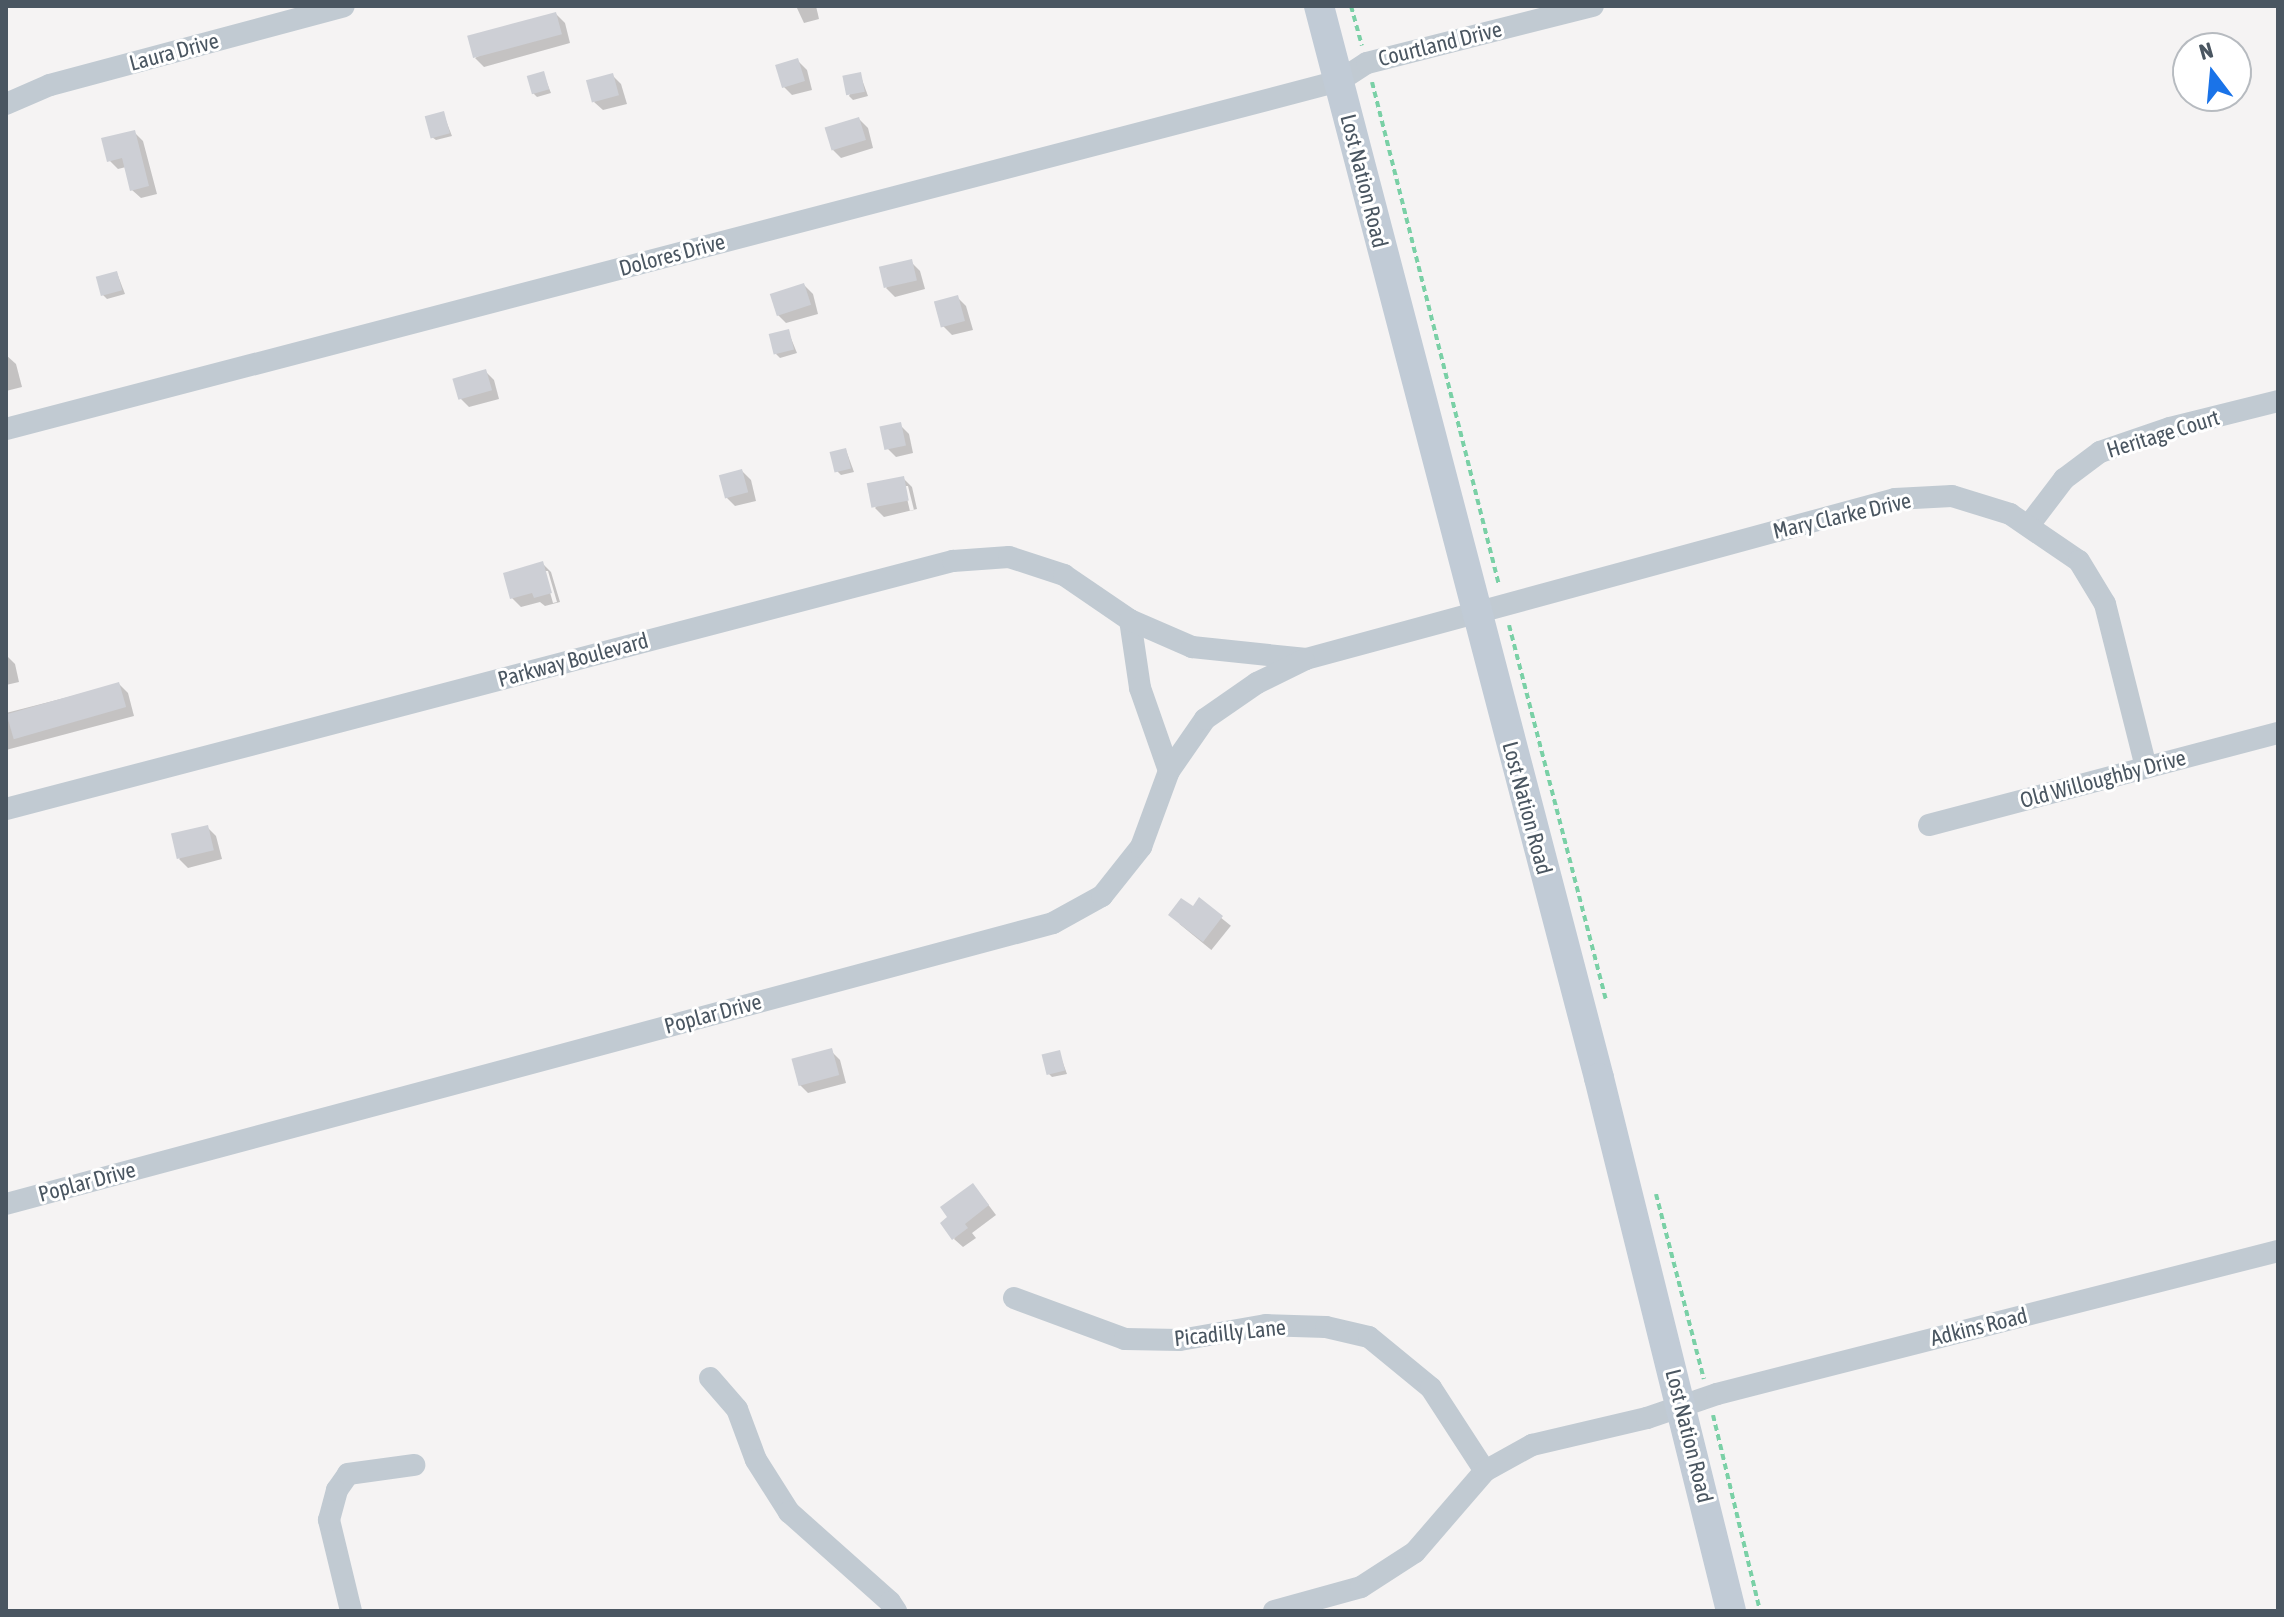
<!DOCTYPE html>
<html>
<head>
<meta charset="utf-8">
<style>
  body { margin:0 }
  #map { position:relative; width:2284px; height:1617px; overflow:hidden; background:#f5f3f3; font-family:"Asap Condensed",sans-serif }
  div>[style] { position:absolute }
  .shadow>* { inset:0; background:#0003; transform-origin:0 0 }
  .building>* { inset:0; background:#cdcfd5; transform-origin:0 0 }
  .path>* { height:4px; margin-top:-2px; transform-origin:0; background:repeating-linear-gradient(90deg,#7ad0a6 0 6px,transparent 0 10px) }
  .street>* { height:22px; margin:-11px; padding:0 11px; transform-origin:11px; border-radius:11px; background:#c1cad2 }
  .secondary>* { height:30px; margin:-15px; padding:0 15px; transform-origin:15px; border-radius:15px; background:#c1cbd6 }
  span { translate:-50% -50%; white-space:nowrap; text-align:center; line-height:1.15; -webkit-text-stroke:6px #fff; paint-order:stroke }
  .street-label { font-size:22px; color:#4a5661 }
  .frame { position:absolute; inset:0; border:8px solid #4a5661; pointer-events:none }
  .north { position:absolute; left:2172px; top:32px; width:80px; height:80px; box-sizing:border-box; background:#fff; border:2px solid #b7bbc0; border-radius:50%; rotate:344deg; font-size:22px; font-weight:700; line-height:32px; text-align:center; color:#4a5661 }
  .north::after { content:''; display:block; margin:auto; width:28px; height:36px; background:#1a73e8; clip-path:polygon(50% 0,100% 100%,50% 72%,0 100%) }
</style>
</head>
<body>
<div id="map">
  <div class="shadow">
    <div style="clip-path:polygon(796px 6px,816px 6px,819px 19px,804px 23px)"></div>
    <div style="clip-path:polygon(556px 14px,565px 23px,570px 43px,484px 67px,475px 58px)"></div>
    <div style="clip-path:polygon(798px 61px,807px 70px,812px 90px,792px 95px,783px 86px)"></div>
    <div style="clip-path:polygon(543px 73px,551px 93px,537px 97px,533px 93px)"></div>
    <div style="clip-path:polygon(860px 74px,868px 96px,853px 100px,849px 96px)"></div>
    <div style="clip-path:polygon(612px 75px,621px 84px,627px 104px,603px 110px,594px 102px)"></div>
    <div style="clip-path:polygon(443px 113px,452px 136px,436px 140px,432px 137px)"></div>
    <div style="clip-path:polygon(859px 119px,868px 128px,873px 148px,841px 158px,832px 149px)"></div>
    <div style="clip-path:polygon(134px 132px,143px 141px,157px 194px,141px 198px,132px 190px,126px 167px,118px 169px,109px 160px)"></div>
    <div style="clip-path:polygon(911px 262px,920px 271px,925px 289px,895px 297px,886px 288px)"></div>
    <div style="clip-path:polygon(117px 273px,125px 294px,107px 299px,103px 295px)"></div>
    <div style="clip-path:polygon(804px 285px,813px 294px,818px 314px,786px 323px,777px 314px)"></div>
    <div style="clip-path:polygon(957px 297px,966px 306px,973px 330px,952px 335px,943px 326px)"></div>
    <div style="clip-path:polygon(788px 331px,797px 353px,780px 358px,776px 354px)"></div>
    <div style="clip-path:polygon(6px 355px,16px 364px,22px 387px,6px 391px)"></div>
    <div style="clip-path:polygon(485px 371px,494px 380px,499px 399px,469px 407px,460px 398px)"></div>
    <div style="clip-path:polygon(900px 425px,909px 434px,913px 453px,896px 457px,887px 448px)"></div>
    <div style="clip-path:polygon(846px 450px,854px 472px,841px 475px,837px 471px)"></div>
    <div style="clip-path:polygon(742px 471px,751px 480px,756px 501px,735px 506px,726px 497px)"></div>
    <div style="clip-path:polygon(evenodd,903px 478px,912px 487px,917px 509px,884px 517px,875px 508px,903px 478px,904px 486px,908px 486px,914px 510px,910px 511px,904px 486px)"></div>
    <div style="clip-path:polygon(evenodd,542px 563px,551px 572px,560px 602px,545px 606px,540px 602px,521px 607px,512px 598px,542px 563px,544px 571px,548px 571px,557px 602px,553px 603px,544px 571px)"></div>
    <div style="clip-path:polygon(6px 655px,15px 664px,19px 682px,6px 685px)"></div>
    <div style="clip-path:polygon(119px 684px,128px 693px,134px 716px,6px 750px,6px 713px)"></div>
    <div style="clip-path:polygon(207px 827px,216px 836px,222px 859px,188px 868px,179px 859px)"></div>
    <div style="left:1199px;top:900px;width:41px;height:31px;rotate:39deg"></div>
    <div style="clip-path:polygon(831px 1051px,840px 1060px,846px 1083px,808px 1093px,799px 1084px)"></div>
    <div style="clip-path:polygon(1059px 1052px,1067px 1074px,1052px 1077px,1048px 1073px)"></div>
    <div style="clip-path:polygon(981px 1195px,996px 1215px,972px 1233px,976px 1238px,963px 1247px,954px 1239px)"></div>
  </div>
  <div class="building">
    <div style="left:556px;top:12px;width:23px;height:92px;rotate:75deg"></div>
    <div style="left:798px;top:58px;width:24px;height:24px;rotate:73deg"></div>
    <div style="left:544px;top:71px;width:19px;height:18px;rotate:74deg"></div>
    <div style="left:861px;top:72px;width:20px;height:19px;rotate:79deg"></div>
    <div style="left:613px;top:73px;width:23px;height:28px;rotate:75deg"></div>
    <div style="left:444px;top:111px;width:23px;height:20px;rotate:75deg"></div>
    <div style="left:859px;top:117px;width:24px;height:36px;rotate:73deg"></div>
    <div style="clip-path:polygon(135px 130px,149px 186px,130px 191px,122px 158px,107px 162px,101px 138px)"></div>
    <div style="left:912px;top:259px;width:22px;height:34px;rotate:77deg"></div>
    <div style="left:117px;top:271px;width:20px;height:22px;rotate:75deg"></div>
    <div style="left:804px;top:283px;width:23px;height:36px;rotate:72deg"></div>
    <div style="left:958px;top:295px;width:27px;height:25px;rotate:75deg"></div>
    <div style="left:789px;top:329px;width:21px;height:21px;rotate:76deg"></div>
    <div style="left:486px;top:369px;width:22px;height:35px;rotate:74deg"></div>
    <div style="left:901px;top:422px;width:24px;height:22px;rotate:78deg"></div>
    <div style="left:846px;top:448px;width:21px;height:17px;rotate:76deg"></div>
    <div style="left:742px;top:469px;width:24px;height:24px;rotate:75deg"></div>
    <div style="left:904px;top:476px;width:25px;height:38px;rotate:79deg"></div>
    <div style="clip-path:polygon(543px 561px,552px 593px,534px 598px,532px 593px,510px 599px,503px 573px)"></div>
    <div style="left:119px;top:682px;width:26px;height:117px;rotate:74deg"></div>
    <div style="left:208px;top:825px;width:26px;height:38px;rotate:77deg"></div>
    <div style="clip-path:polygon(1199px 897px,1223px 916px,1203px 942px,1168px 915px,1181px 898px,1193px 906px)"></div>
    <div style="left:832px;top:1048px;width:28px;height:42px;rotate:75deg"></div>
    <div style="left:1060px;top:1050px;width:21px;height:19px;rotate:76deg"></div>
    <div style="clip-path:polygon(973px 1183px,989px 1205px,965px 1224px,968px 1228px,952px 1240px,940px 1223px,947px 1217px,940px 1207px)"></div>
  </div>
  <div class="path">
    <div style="left:1351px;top:6px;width:41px;rotate:74.6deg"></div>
    <div style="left:1372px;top:82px;width:519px;rotate:75.83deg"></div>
    <div style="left:1509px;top:625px;width:386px;rotate:75.5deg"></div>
    <div style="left:1656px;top:1194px;width:191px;rotate:75.5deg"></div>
    <div style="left:1713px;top:1415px;width:202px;rotate:76.5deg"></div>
  </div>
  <div class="street">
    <div style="left:6px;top:104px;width:48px;rotate:-23.4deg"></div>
    <div style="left:50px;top:85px;width:304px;rotate:-15deg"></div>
    <div style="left:6px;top:429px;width:1378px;rotate:-14.63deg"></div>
    <div style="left:1339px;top:81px;width:33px;rotate:-33deg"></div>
    <div style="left:1367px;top:63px;width:233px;rotate:-14.2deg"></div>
    <div style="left:2029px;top:525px;width:58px;rotate:-52.7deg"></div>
    <div style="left:2064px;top:479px;width:45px;rotate:-36.9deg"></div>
    <div style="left:2100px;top:452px;width:74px;rotate:-18.9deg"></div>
    <div style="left:2170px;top:428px;width:111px;rotate:-14deg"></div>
    <div style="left:1130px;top:620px;width:69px;rotate:81.6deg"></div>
    <div style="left:1140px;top:688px;width:88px;rotate:70.7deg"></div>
    <div style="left:6px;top:809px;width:979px;rotate:-14.68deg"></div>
    <div style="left:953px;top:561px;width:56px;rotate:-4.1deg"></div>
    <div style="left:1009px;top:557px;width:58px;rotate:18.1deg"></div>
    <div style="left:1064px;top:575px;width:80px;rotate:34.3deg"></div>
    <div style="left:1130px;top:620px;width:68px;rotate:23.5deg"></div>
    <div style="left:1192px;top:647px;width:115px;rotate:6deg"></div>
    <div style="left:1306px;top:659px;width:610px;rotate:-15.2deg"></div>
    <div style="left:1895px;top:499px;width:57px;rotate:-3deg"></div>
    <div style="left:1952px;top:496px;width:61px;rotate:17.2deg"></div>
    <div style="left:2010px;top:514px;width:83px;rotate:34.3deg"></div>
    <div style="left:2079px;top:561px;width:50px;rotate:58.8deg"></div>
    <div style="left:2105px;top:604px;width:168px;rotate:75.9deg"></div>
    <div style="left:1929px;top:825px;width:361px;rotate:-14.8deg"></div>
    <div style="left:6px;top:1204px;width:1084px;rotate:-15.02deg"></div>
    <div style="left:1053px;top:923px;width:56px;rotate:-28.9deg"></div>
    <div style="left:1102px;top:896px;width:63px;rotate:-51.5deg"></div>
    <div style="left:1141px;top:847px;width:81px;rotate:-69.8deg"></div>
    <div style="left:1169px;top:771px;width:63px;rotate:-55.3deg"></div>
    <div style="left:1205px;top:719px;width:63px;rotate:-34.7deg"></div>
    <div style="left:1257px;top:683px;width:52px;rotate:-26.1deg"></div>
    <div style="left:1014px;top:1298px;width:118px;rotate:20.3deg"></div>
    <div style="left:1125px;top:1339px;width:55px;rotate:1deg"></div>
    <div style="left:1180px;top:1340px;width:87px;rotate:-9.9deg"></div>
    <div style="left:1266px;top:1325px;width:60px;rotate:1.9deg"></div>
    <div style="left:1326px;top:1327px;width:44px;rotate:13.1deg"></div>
    <div style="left:1369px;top:1337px;width:80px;rotate:39.4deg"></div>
    <div style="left:1431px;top:1388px;width:99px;rotate:57deg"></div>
    <div style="left:710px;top:1378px;width:41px;rotate:48.9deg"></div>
    <div style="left:737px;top:1409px;width:54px;rotate:69.6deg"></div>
    <div style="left:756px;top:1460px;width:62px;rotate:57.6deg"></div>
    <div style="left:789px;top:1512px;width:135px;rotate:41.7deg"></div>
    <div style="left:890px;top:1602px;width:11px;rotate:56deg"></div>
    <div style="left:351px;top:1611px;width:94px;rotate:-103.6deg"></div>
    <div style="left:329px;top:1520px;width:31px;rotate:-75deg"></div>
    <div style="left:337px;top:1490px;width:19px;rotate:-55deg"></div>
    <div style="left:348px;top:1474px;width:67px;rotate:-7.8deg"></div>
    <div style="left:1274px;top:1611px;width:90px;rotate:-15.4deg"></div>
    <div style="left:1361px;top:1587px;width:64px;rotate:-32.9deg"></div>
    <div style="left:1415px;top:1552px;width:107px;rotate:-49.2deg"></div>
    <div style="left:1485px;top:1471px;width:54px;rotate:-29deg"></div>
    <div style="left:1532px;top:1445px;width:118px;rotate:-13.2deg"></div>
    <div style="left:1647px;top:1418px;width:74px;rotate:-18.9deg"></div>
    <div style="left:1717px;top:1394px;width:579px;rotate:-14.3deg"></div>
  </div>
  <div class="secondary">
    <div style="left:1319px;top:6px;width:1108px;rotate:75.36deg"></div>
    <div style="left:1599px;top:1078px;width:549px;rotate:76.09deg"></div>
  </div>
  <div class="street-label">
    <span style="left:1440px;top:44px;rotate:-14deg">Courtland Drive</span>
    <span style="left:174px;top:52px;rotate:-15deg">Laura Drive</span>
    <span style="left:1364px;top:181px;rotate:76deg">Lost Nation Road</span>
    <span style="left:672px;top:255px;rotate:-15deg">Dolores Drive</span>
    <span style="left:2163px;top:434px;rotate:-17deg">Heritage Court</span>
    <span style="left:1842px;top:516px;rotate:-13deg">Mary Clarke Drive</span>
    <span style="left:573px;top:660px;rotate:-15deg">Parkway Boulevard</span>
    <span style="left:2103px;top:779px;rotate:-15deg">Old Willoughby Drive</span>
    <span style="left:1527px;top:808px;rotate:75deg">Lost Nation Road</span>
    <span style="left:713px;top:1014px;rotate:-15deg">Poplar Drive</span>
    <span style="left:87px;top:1182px;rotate:-15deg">Poplar Drive</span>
    <span style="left:1979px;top:1327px;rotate:-14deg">Adkins Road</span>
    <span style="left:1230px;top:1333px;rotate:-6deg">Picadilly Lane</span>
    <span style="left:1689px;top:1436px;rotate:76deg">Lost Nation Road</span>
  </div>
  <div class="frame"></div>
  <div class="north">N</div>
</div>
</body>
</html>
